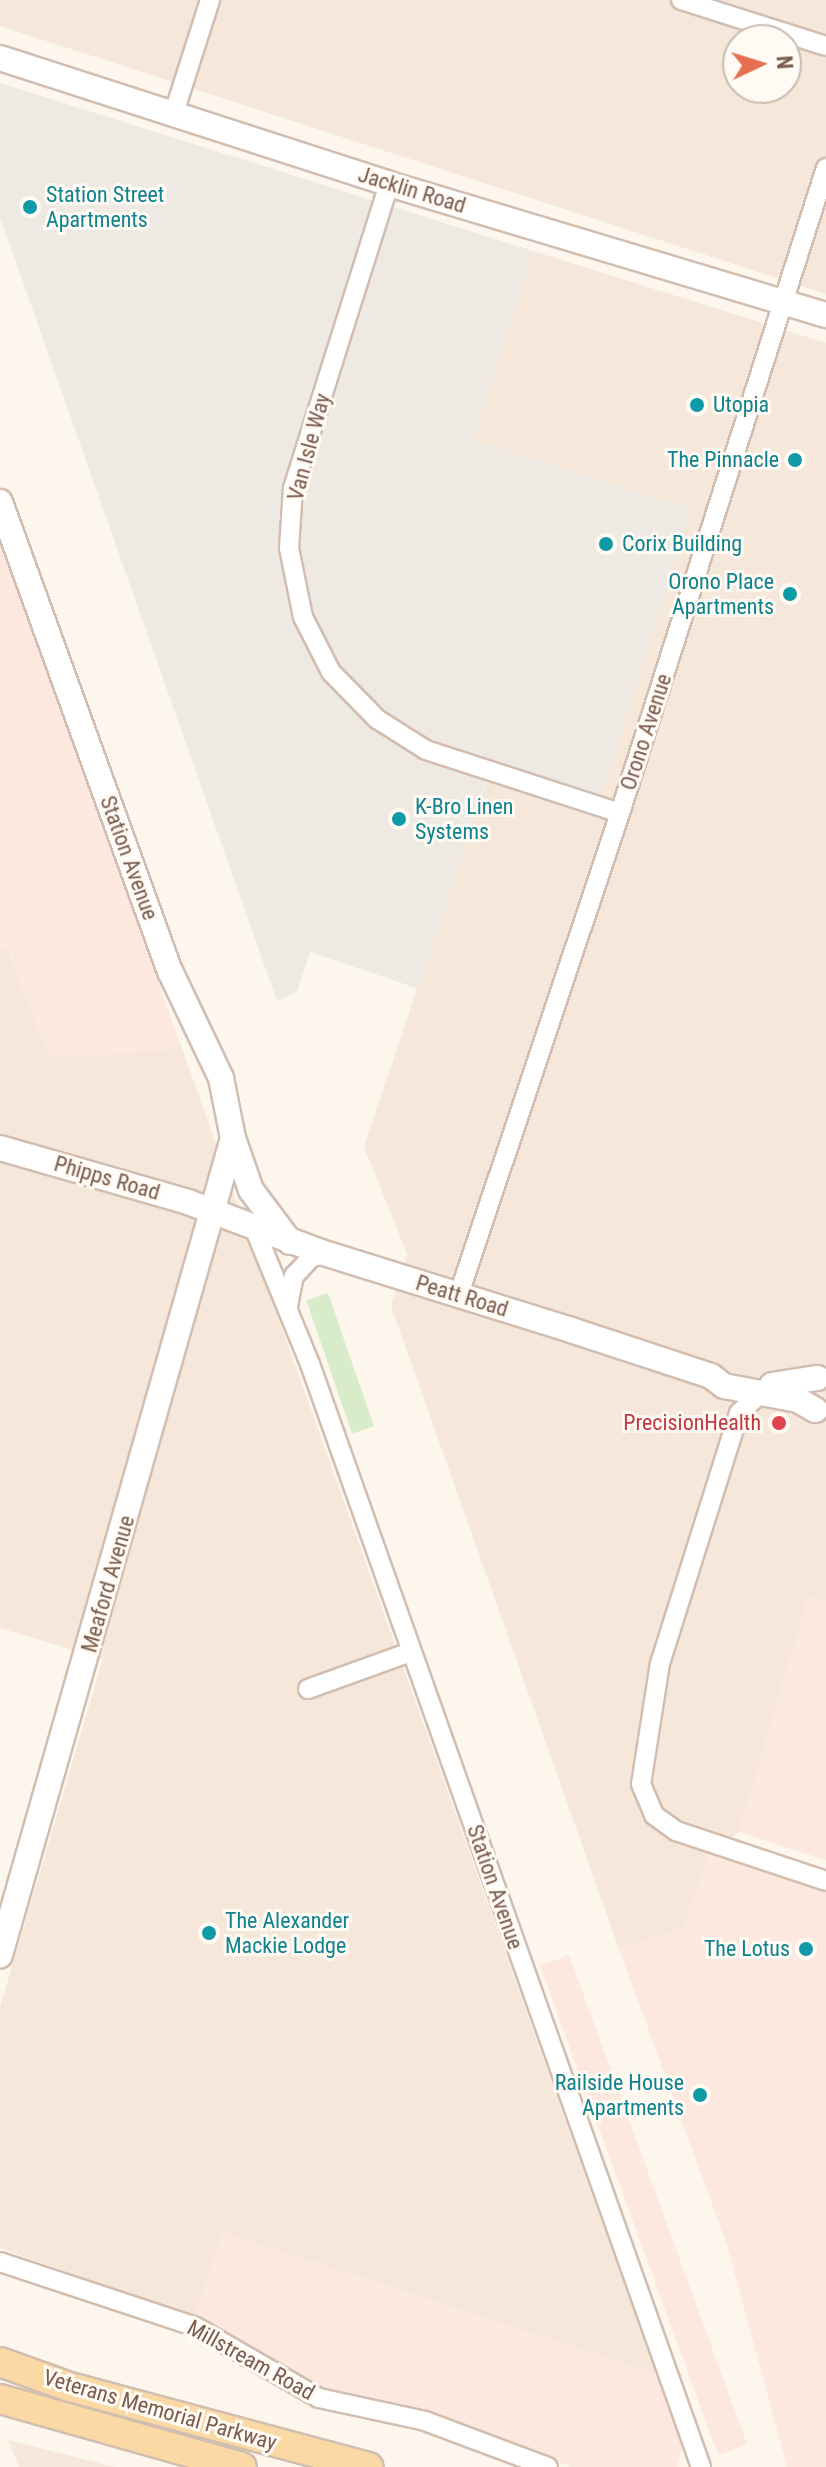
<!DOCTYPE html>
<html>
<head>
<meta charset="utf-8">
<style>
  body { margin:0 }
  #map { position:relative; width:826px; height:2467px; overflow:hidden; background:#fdf6ec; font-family:"Roboto Condensed",sans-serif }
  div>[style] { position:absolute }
  .residential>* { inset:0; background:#f5e8da }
  .commercial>* { inset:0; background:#fde8e0; transform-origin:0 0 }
  .industrial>* { inset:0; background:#efe9e4 }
  .green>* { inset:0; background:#d8ecc9; transform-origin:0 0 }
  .roads { filter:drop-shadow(2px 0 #d1beb0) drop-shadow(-2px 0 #d1beb0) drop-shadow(0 2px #d1beb0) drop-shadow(0 -2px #d1beb0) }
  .street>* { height:18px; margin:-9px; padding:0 9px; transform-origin:9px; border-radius:9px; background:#fff }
  .secondary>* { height:24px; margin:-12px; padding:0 12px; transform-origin:12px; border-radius:12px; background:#fff }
  .primary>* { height:28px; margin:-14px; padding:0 14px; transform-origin:14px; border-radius:14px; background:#fbd9a5 }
  .dots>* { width:22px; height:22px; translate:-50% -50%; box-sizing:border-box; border:4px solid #fffaf3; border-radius:50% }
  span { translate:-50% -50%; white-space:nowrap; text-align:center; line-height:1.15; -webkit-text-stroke:6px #fffaf3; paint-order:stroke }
  .street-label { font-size:22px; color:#7a5c4d }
  .culture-label { font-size:22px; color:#0d838f }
  .left { translate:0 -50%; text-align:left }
  .right { translate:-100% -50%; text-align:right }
  .health-label { font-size:22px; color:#be3a42 }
  .north { position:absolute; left:722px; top:24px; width:80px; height:80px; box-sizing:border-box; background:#fffaf3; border:2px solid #cabbb1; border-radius:50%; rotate:86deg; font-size:22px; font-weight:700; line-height:32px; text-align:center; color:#7a5c4d }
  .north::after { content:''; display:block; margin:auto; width:28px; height:36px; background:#e76f51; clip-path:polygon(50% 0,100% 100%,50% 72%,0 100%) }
</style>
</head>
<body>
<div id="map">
  <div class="residential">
    <div style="clip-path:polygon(evenodd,0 0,826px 0,826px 294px,0 26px,0 0,738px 40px,786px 40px,786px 88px,738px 88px,738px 40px)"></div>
    <div style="clip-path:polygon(533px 251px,826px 343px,826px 1601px,809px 1596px,739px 1832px,709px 1854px,683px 1928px,619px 1949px,391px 1306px,407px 1254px,364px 1147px,493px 762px,690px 509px,473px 441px)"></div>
    <div style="clip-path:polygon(7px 947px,50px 1056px,161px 1051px,180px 1043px,656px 2374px,223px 2233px,194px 2317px,0 2248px,0 2007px,103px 1659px,0 1628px,0 950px)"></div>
    <div style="clip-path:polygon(8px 2440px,114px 2467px,19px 2467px)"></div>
  </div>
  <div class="commercial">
    <div style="clip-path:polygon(0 535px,180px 1043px,161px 1051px,50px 1056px,8px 948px,0 950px)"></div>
    <div style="clip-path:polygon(809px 1595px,826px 1601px,826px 1860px,739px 1832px)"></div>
    <div style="clip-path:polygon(709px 1854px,826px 1892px,826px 2467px,787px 2467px,727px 2245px,619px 1949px,683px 1928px)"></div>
    <div style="left:569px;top:1955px;width:521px;height:31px;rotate:70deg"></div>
    <div style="clip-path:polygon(222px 2233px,656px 2374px,683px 2445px,677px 2467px,572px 2467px,445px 2417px,314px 2392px,194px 2317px)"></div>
  </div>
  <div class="industrial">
    <div style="clip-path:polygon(0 83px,533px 251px,473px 440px,691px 509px,601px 797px,492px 762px,419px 989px,310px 952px,297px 992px,277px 1001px,0 217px)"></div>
  </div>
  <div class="green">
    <div style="left:328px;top:1293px;width:141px;height:23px;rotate:71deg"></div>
  </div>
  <div class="roads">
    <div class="street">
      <div style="left:681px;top:0;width:152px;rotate:17.6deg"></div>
      <div style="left:173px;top:116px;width:122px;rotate:-72.3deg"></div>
      <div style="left:389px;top:184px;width:319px;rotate:107.5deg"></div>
      <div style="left:293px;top:488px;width:60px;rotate:93.8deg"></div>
      <div style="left:289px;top:548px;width:70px;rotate:78.5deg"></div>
      <div style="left:303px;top:617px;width:62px;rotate:63deg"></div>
      <div style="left:331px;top:672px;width:66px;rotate:45.6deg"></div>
      <div style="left:377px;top:719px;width:58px;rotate:32.3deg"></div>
      <div style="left:426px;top:750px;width:204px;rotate:18deg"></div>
      <div style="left:255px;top:1230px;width:145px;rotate:67.7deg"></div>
      <div style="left:310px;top:1364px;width:1170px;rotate:70.48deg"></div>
      <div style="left:459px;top:1294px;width:507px;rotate:-71.49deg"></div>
      <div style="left:620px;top:813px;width:677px;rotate:-72.29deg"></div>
      <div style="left:288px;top:1306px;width:31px;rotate:-79deg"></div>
      <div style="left:294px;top:1276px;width:26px;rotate:-47deg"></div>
      <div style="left:312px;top:1257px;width:14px;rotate:-12deg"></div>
      <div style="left:760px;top:1394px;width:28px;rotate:138deg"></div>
      <div style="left:739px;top:1413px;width:262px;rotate:107.5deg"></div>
      <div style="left:660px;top:1663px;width:122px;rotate:98.9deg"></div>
      <div style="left:641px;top:1784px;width:34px;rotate:67deg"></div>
      <div style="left:654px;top:1815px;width:27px;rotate:36deg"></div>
      <div style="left:676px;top:1831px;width:158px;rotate:18.4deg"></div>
      <div style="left:308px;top:1689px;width:109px;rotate:-19.8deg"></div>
      <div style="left:0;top:2262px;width:206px;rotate:18.3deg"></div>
      <div style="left:196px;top:2327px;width:142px;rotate:30deg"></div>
      <div style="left:319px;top:2398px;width:108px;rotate:12.2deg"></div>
      <div style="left:425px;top:2421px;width:131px;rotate:20.5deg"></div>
    </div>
    <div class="secondary">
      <div style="left:0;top:58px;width:409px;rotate:17.9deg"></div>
      <div style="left:389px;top:184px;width:456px;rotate:16.7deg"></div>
      <div style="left:0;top:502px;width:499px;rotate:70.1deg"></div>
      <div style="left:170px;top:971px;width:119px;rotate:64.5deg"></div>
      <div style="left:221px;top:1078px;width:61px;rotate:78.7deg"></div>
      <div style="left:233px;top:1138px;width:850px;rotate:105.92deg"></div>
      <div style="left:234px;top:1141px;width:52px;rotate:70.9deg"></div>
      <div style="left:251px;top:1190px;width:65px;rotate:53.1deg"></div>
      <div style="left:0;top:1148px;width:196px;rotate:16deg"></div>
      <div style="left:188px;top:1202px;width:142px;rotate:20.6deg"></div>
      <div style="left:321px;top:1252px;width:262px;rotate:17.3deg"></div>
      <div style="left:571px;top:1330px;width:147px;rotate:18.2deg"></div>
      <div style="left:711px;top:1376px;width:16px;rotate:38deg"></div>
      <div style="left:724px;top:1386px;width:75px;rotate:10.7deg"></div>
      <div style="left:798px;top:1400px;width:20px;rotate:30deg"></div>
      <div style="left:772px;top:1385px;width:46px;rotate:-8.8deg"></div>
    </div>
    <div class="primary">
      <div style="left:0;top:2362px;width:74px;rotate:19.7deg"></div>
      <div style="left:70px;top:2387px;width:309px;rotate:15deg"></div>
      <div style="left:0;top:2399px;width:251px;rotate:15.7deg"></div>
    </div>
  </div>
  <div class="dots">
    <div style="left:30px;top:207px;background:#0f9aa8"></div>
    <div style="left:697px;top:405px;background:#0f9aa8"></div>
    <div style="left:795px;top:460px;background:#0f9aa8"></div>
    <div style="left:606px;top:544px;background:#0f9aa8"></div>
    <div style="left:790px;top:594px;background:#0f9aa8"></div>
    <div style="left:399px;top:819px;background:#0f9aa8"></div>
    <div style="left:779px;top:1423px;background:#e0444e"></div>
    <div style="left:209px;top:1933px;background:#0f9aa8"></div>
    <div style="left:806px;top:1949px;background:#0f9aa8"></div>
    <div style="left:700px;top:2095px;background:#0f9aa8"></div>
  </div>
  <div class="street-label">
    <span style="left:412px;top:190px;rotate:17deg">Jacklin Road</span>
    <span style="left:309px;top:447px;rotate:-75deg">Van Isle Way</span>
    <span style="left:646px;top:732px;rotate:-72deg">Orono Avenue</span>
    <span style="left:129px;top:858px;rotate:70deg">Station Avenue</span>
    <span style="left:107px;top:1178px;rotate:16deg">Phipps Road</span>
    <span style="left:462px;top:1296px;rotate:17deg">Peatt Road</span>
    <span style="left:108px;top:1584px;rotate:-74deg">Meaford Avenue</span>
    <span style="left:495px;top:1887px;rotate:71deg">Station Avenue</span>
    <span style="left:251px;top:2360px;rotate:29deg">Millstream Road</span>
    <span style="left:160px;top:2410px;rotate:16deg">Veterans Memorial Parkway</span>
  </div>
  <div class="culture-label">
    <span class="left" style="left:46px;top:207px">Station Street<br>Apartments</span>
    <span class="left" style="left:713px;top:405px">Utopia</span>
    <span class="right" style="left:779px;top:460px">The Pinnacle</span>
    <span class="left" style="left:622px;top:544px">Corix Building</span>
    <span class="right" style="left:774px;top:594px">Orono Place<br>Apartments</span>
    <span class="left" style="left:415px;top:819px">K-Bro Linen<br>Systems</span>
    <span class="left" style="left:225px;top:1933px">The Alexander<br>Mackie Lodge</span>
    <span class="right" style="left:790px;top:1949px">The Lotus</span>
    <span class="right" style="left:684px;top:2095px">Railside House<br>Apartments</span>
  </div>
  <div class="health-label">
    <span class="right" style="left:761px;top:1423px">PrecisionHealth</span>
  </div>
  <div class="north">N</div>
</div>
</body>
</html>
